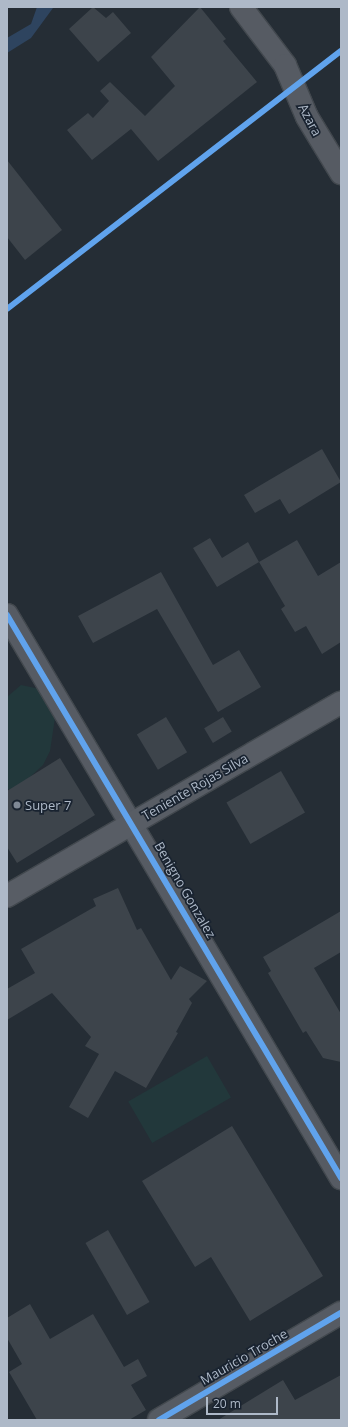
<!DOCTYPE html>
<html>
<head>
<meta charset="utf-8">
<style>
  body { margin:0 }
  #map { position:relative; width:348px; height:1427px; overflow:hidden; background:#252d35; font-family:"Open Sans",sans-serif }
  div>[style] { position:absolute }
  .green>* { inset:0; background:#22383b; transform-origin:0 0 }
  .water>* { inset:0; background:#2e445f }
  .building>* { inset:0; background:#3d444b; transform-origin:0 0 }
  .roads { filter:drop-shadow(1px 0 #42484e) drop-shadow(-1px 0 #42484e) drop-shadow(0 1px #42484e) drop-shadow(0 -1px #42484e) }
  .street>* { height:22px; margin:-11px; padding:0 11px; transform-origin:11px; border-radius:11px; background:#565b63 }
  .primary>* { height:22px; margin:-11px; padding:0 11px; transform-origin:11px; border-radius:11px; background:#585d65 }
  .cycleway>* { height:6px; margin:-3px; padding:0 3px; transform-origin:3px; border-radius:3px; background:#60a3ed }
  .dots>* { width:11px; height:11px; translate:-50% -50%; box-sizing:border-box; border:2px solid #192330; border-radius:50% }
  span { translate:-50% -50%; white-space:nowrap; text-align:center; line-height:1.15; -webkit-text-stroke:3.5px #192330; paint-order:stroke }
  .street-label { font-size:13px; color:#aeb9c8 }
  .poi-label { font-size:13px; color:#aeb9c8 }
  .left { translate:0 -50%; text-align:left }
  .frame { position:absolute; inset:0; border:8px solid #aeb9c8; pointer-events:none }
  .scale { position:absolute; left:206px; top:1397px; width:72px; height:18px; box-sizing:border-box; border:2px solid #aeb9c8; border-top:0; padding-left:5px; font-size:12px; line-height:14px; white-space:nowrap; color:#aeb9c8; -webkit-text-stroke:3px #192330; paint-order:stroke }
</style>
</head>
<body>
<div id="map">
  <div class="green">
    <div style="clip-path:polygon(21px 685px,40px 689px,52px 703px,55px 718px,50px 751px,43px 765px,16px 790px,7px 789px,7px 697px)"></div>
    <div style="left:207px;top:1056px;width:48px;height:91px;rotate:60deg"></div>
  </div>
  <div class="water">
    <div style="clip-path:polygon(37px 7px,53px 8px,31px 38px,7px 53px,7px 38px,31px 24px)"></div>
  </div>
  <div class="building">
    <div style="clip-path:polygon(93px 7px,106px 18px,113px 12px,131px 33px,98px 62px,69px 29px)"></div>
    <div style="clip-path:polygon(200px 7px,226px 39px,223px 41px,257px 82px,158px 161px,131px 129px,92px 160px,67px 130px,88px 113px,93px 118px,109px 101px,100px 91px,110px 82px,145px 116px,175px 86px,151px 57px)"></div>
    <div style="clip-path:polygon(7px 160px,62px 230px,25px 260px,7px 237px)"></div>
    <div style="clip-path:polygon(322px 449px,341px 482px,289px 514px,280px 499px,255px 513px,244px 495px)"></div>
    <div style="clip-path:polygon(210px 538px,222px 558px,248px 542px,259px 562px,217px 587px,193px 548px)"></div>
    <div style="clip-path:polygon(297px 540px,318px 576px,341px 562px,341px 642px,322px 654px,306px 626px,295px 632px,281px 609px,285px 606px,259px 562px)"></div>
    <div style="clip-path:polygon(161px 572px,213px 665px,239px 650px,261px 687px,218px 712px,157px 609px,93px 643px,78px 616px)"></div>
    <div style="left:166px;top:717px;width:41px;height:34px;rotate:59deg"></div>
    <div style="left:223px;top:717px;width:17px;height:22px;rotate:59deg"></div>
    <div style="clip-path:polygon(60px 758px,95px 815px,17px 863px,7px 847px,7px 791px)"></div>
    <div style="left:281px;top:771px;width:48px;height:63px;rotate:60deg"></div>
    <div style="clip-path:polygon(118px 888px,137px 930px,141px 928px,171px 980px,180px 966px,207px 981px,189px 999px,192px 1003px,176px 1032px,178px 1033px,146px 1088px,115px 1071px,88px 1118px,69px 1107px,99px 1054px,85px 1046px,91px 1037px,52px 993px,7px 1020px,7px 989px,35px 973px,21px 949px,96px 906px,93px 899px)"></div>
    <div style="clip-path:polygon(341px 911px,341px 952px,314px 968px,341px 1014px,341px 1062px,323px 1058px,306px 1031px,303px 1033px,268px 973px,271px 971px,263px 957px)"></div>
    <div style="clip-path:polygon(232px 1126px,323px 1276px,250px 1321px,211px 1257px,195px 1267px,142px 1181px)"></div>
    <div style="left:108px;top:1230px;width:83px;height:26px;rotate:60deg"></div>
    <div style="clip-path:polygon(30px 1304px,50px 1339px,93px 1314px,124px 1367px,138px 1359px,147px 1376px,131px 1385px,146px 1410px,129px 1420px,37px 1420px,9px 1372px,22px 1364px,7px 1338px,7px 1318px)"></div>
    <div style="clip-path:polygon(341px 1375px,341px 1420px,218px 1420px,283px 1380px,295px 1400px)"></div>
  </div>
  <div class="roads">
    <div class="street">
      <div style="left:241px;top:7px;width:73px;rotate:52.8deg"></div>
      <div style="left:285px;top:65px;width:56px;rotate:67.1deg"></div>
      <div style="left:307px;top:117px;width:66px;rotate:58.7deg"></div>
      <div style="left:7px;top:615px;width:655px;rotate:59.32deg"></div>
      <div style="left:159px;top:1420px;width:211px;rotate:-30.5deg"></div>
    </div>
    <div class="primary">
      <div style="left:7px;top:896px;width:386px;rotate:-30.1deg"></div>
    </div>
  </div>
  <div class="cycleway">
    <div style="left:7px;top:309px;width:422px;rotate:-37.7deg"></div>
    <div style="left:7px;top:615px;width:655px;rotate:59.32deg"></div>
    <div style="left:159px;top:1420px;width:211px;rotate:-30.5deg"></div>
  </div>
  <div class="dots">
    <div style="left:17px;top:805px;background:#7e8895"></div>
  </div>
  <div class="street-label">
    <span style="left:310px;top:120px;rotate:62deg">Azara</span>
    <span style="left:195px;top:787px;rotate:-30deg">Teniente Rojas Silva</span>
    <span style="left:185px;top:890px;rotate:60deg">Benigno Gonzalez</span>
    <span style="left:244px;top:1357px;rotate:-30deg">Mauricio Troche</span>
  </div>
  <div class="poi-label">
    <span class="left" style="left:25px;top:805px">Super 7</span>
  </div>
  <div class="frame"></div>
  <div class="scale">20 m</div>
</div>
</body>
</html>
